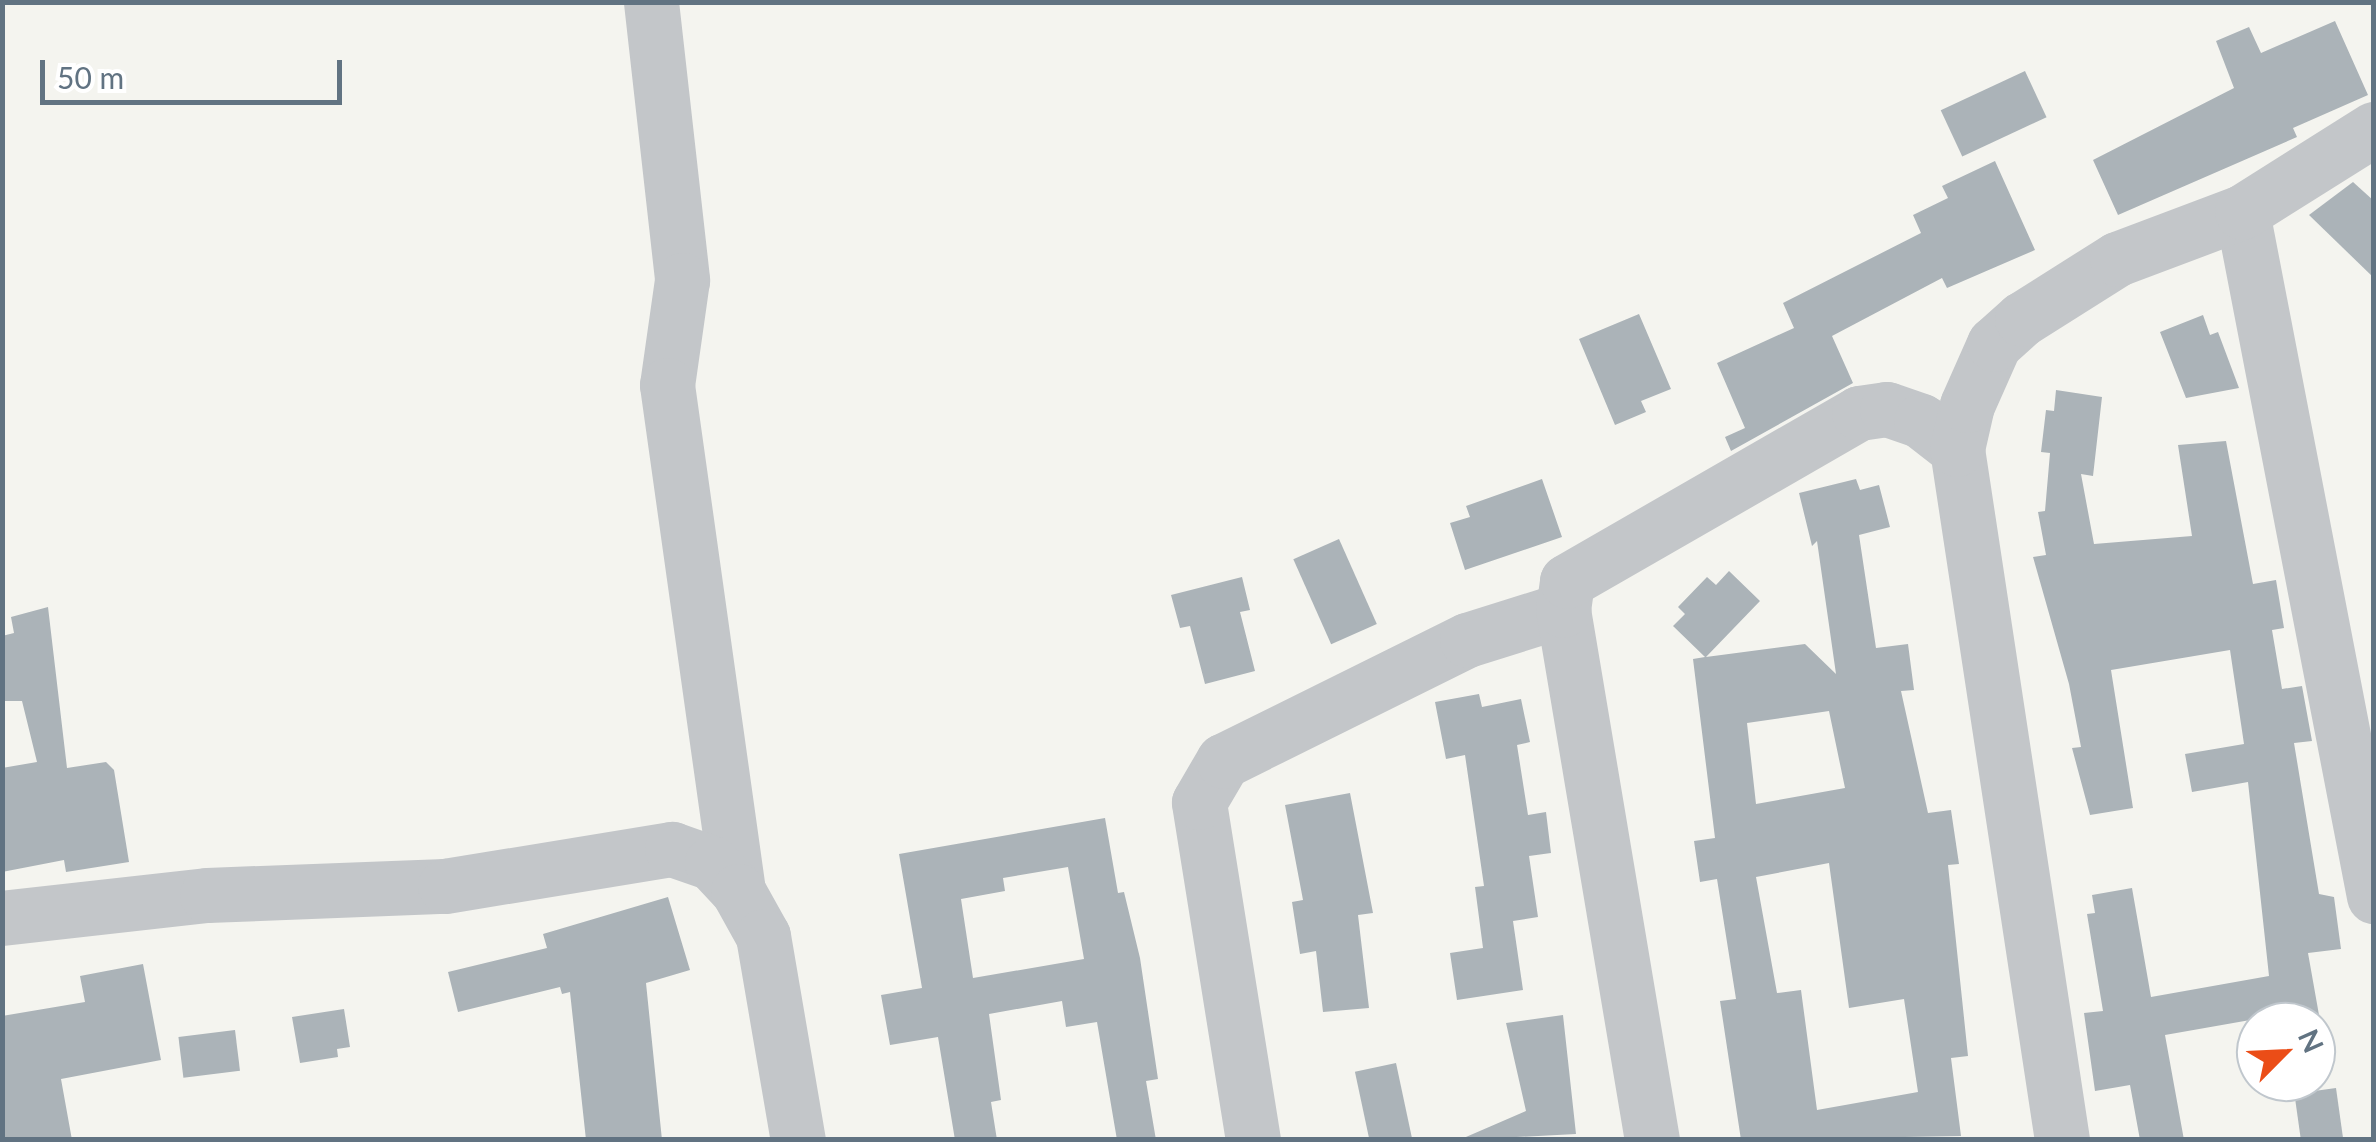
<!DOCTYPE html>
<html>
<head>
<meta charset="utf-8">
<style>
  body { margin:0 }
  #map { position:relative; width:2376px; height:1142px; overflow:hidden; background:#f4f4ef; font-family:Lato,sans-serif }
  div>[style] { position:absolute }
  .building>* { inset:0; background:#abb3b8; transform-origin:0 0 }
  .minor>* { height:55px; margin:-27.5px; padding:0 27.5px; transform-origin:27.5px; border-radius:27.5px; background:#c3c6c9 }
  span { translate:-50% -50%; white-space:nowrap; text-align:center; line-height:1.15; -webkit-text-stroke:10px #fff; paint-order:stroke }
  .frame { position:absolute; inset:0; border:5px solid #617382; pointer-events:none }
  .north { position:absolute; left:2236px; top:1002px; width:100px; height:100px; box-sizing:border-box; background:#fff; border:2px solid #c0c7cd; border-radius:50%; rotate:66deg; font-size:28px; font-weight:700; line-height:40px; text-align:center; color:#617382 }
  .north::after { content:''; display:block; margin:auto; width:35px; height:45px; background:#eb4d17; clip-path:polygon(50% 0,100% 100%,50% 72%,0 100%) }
  .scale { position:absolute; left:40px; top:60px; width:302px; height:45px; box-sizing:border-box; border:5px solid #617382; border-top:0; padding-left:12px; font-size:30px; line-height:35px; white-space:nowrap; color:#617382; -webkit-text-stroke:8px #fff; paint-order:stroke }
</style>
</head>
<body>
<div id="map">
  <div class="building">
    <div style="clip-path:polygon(2335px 21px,2368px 95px,2293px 128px,2297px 137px,2118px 215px,2093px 160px,2234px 88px,2216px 41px,2249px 27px,2261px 53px)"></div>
    <div style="left:2025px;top:71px;width:51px;height:93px;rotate:65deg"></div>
    <div style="clip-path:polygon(1995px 161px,2035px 250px,1947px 288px,1942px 278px,1832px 336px,1853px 383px,1731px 451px,1725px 437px,1745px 428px,1717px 363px,1794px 328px,1783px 303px,1921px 233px,1913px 215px,1948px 198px,1942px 186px)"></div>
    <div style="clip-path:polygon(2353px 182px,2374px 201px,2374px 278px,2309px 215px)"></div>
    <div style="clip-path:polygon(1639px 314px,1671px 389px,1641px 401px,1646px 412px,1615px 425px,1579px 339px)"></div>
    <div style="clip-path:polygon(2203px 315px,2210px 335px,2218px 332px,2239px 388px,2186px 398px,2160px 332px)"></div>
    <div style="clip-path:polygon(2056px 390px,2102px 397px,2093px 476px,2081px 474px,2094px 544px,2192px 536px,2178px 445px,2226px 441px,2253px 584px,2276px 580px,2284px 628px,2272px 630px,2282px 689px,2302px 686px,2312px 741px,2294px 743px,2319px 894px,2334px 897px,2341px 949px,2308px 953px,2319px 1015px,2279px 1022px,2273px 1016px,2165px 1035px,2184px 1140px,2140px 1140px,2130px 1085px,2095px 1091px,2084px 1013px,2103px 1011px,2087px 914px,2095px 913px,2092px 895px,2132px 888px,2151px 997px,2269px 976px,2248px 782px,2192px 792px,2185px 754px,2244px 744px,2230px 650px,2111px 670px,2133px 808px,2090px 815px,2072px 748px,2081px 747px,2069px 684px,2033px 557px,2046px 555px,2038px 512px,2045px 511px,2050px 453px,2041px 452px,2046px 410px,2054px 411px)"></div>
    <div style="clip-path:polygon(1542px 479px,1562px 537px,1465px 570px,1450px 523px,1470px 517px,1466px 506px)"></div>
    <div style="clip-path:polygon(evenodd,1856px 479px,1860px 490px,1879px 485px,1890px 527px,1859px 535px,1876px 648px,1908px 644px,1914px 690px,1901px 691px,1928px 813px,1951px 810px,1959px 864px,1948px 865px,1968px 1056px,1951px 1058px,1961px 1136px,1741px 1140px,1720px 1001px,1736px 999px,1717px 879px,1700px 882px,1694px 841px,1715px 838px,1693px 659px,1705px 657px,1673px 626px,1685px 614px,1678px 607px,1707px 577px,1716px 585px,1729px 571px,1760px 601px,1706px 657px,1805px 644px,1836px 674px,1817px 541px,1812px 546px,1799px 493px,1856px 479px,1829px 711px,1845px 788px,1756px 804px,1747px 723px,1829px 711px,1856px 479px,1829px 863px,1849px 1008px,1904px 999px,1918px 1092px,1817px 1110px,1801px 990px,1777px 993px,1756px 877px,1829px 863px)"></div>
    <div style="left:1339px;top:539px;width:93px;height:50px;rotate:66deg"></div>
    <div style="clip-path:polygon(1242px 577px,1250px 610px,1240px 612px,1255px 671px,1205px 684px,1190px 626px,1180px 628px,1171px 595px)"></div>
    <div style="clip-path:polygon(48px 607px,67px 768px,106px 762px,114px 770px,129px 862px,66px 872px,64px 860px,2px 872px,2px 768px,37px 762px,22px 701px,2px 701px,2px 636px,14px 633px,11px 617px)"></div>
    <div style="clip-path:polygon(1479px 694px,1482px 707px,1521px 699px,1530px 742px,1517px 745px,1528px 815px,1546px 812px,1551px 853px,1529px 856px,1538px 917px,1513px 921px,1523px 990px,1457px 1000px,1450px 953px,1483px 948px,1475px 887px,1484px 886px,1465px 755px,1446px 759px,1435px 702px)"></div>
    <div style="clip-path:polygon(1350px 793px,1373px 913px,1358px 915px,1369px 1008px,1323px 1012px,1316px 951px,1300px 954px,1292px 902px,1303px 900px,1285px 805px)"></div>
    <div style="clip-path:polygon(evenodd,1105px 818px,1118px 893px,1124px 892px,1140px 958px,1158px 1079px,1146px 1081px,1156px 1140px,1117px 1140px,1097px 1022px,1066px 1027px,1062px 1001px,989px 1014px,1001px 1100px,991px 1102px,997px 1140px,955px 1140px,938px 1037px,890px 1045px,881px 995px,922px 988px,899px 854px,1105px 818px,1068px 867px,1084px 959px,973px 978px,961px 899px,1005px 891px,1003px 878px,1068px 867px)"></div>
    <div style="clip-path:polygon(668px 897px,690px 970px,646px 983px,662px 1140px,586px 1140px,570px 992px,562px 994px,560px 987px,458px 1012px,448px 972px,547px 948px,543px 934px)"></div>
    <div style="clip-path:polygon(143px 964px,161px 1060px,61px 1079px,72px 1140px,2px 1140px,2px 1016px,85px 1002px,80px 976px)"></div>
    <div style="clip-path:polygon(344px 1009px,350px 1047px,337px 1049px,338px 1057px,300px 1063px,292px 1017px)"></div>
    <div style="clip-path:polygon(1563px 1015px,1576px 1134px,1459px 1140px,1526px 1111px,1506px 1023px)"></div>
    <div style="left:235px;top:1030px;width:41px;height:57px;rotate:83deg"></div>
    <div style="left:1396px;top:1063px;width:79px;height:42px;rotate:78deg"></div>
    <div style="left:2336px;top:1088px;width:52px;height:42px;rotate:82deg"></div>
  </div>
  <div class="minor">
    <div style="left:651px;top:2px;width:280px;rotate:83.6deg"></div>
    <div style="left:682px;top:280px;width:106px;rotate:98.1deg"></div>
    <div style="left:667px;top:385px;width:511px;rotate:82.01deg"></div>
    <div style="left:2242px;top:212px;width:697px;rotate:79.08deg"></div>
    <div style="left:2px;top:918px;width:206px;rotate:-6.4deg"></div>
    <div style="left:207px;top:895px;width:238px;rotate:-2.2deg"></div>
    <div style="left:445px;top:886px;width:230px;rotate:-9.3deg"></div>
    <div style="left:672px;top:849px;width:42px;rotate:19.3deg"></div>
    <div style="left:712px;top:863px;width:38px;rotate:47deg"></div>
    <div style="left:738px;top:891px;width:51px;rotate:60.9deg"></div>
    <div style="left:763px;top:936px;width:207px;rotate:80.3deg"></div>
    <div style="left:1253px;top:1140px;width:342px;rotate:-99.1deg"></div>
    <div style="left:1199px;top:802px;width:48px;rotate:-59.7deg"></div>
    <div style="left:1223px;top:761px;width:272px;rotate:-26.4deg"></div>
    <div style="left:1467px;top:640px;width:101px;rotate:-17.4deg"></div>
    <div style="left:1652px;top:1140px;width:537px;rotate:-99.53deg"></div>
    <div style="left:1563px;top:610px;width:29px;rotate:-82deg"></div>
    <div style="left:1567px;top:581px;width:337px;rotate:-29.9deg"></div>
    <div style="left:1859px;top:413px;width:28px;rotate:-8deg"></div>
    <div style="left:1887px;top:409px;width:36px;rotate:19deg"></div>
    <div style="left:1921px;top:421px;width:46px;rotate:37.9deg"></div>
    <div style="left:2062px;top:1140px;width:699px;rotate:-98.64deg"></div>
    <div style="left:1957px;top:449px;width:45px;rotate:-77.2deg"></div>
    <div style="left:1967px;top:405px;width:67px;rotate:-66.1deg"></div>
    <div style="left:1994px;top:344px;width:38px;rotate:-42deg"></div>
    <div style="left:2022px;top:319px;width:112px;rotate:-32.3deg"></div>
    <div style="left:2117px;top:259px;width:134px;rotate:-20.6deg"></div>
    <div style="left:2242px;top:212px;width:156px;rotate:-32.2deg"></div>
  </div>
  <div class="frame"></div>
  <div class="north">N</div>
  <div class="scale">50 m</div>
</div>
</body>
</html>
